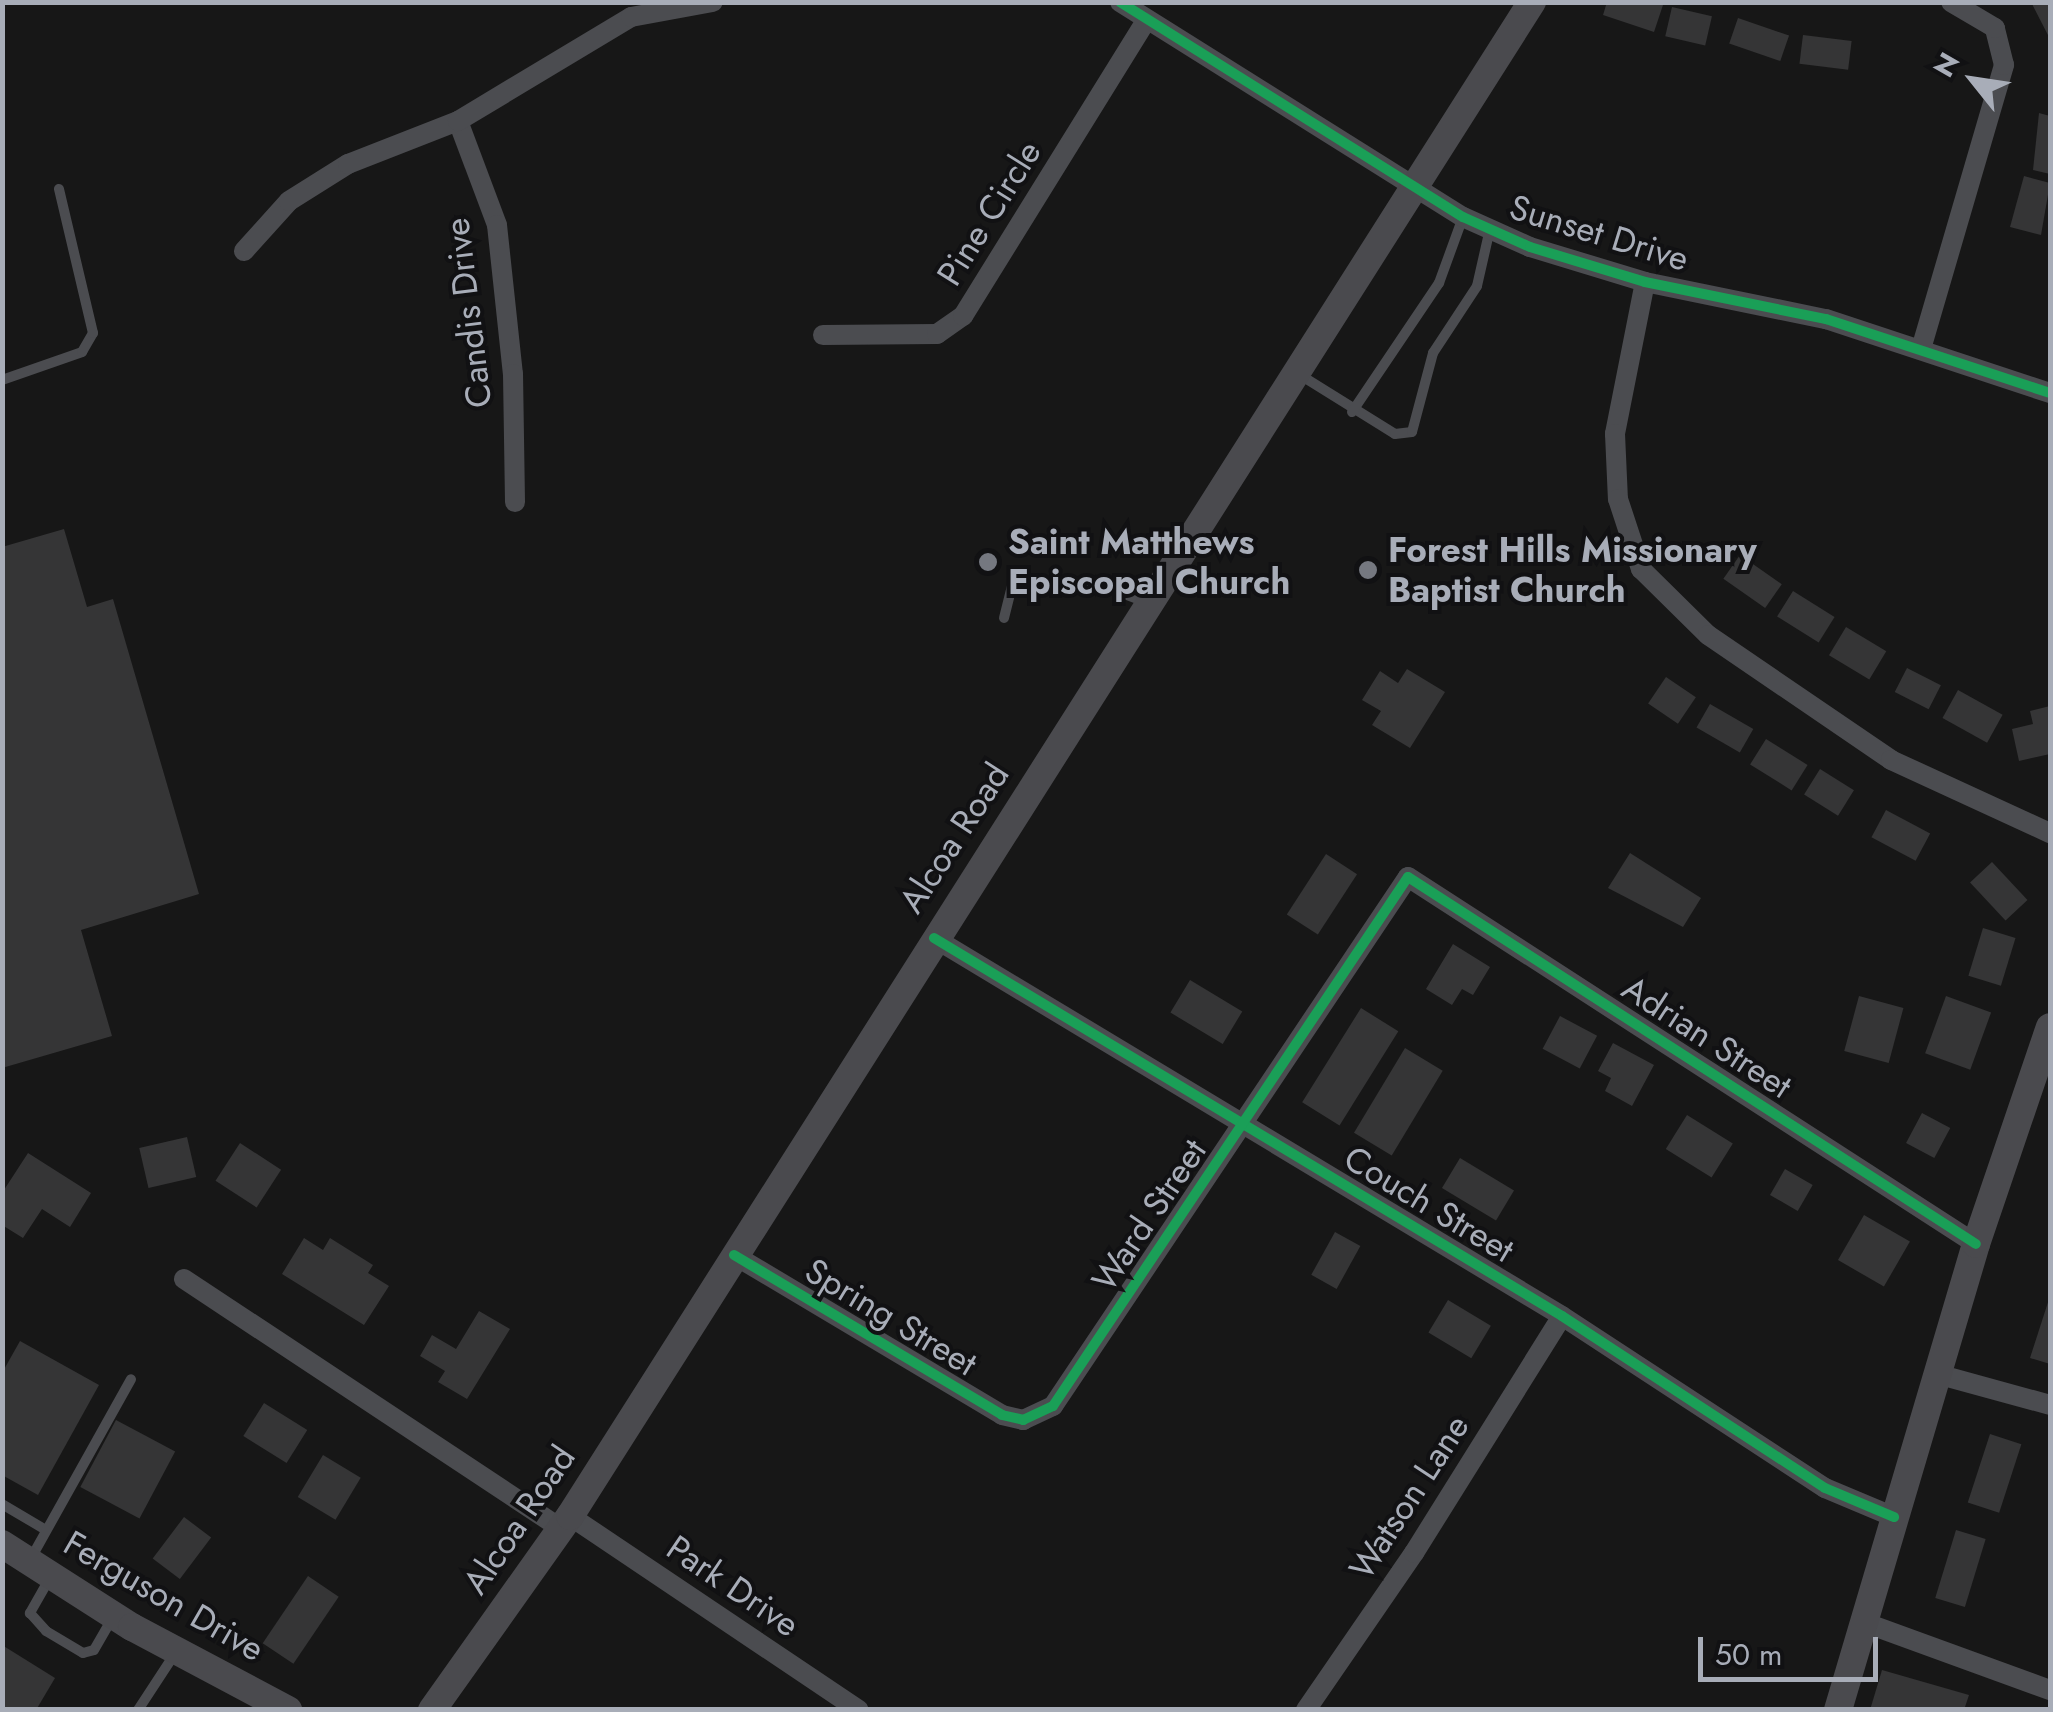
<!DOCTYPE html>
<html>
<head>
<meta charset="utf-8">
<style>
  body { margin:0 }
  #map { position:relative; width:2053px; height:1712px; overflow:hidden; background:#171717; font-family:Jost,sans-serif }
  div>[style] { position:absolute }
  .building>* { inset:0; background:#353536; transform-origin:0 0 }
  .lane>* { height:10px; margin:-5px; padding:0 5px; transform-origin:5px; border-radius:5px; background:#4b4c50 }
  .street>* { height:20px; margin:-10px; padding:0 10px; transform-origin:10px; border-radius:10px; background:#4b4c50 }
  .secondary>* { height:28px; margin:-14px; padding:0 14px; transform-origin:14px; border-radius:14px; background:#4a4a4e }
  .cycleway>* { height:10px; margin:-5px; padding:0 5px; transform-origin:5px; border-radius:5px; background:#1a9f57 }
  .dots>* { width:28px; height:28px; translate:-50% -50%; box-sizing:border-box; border:5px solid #111113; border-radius:50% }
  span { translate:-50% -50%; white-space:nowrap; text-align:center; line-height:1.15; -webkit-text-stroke:8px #111113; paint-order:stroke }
  .street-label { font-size:35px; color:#a8adb8 }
  .poi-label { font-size:35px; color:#a8adb8; font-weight:700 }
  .left { translate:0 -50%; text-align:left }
  .frame { position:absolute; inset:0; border:5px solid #a8adb8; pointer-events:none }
  .north { position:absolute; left:1923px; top:30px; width:100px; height:100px; -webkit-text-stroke:8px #111113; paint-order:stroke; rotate:300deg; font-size:28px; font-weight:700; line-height:40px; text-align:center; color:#a8adb8 }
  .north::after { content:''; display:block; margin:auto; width:35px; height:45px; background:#a8adb8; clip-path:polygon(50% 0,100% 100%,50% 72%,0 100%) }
  .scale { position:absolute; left:1698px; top:1637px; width:180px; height:45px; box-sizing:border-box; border:5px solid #a8adb8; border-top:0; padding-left:12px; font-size:30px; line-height:35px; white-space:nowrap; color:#a8adb8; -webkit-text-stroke:8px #111113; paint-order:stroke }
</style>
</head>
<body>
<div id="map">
  <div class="building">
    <div style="clip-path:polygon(1607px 2px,1664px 2px,1654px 32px,1603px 15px)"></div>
    <div style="clip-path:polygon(2031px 2px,2050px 2px,2050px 39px)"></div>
    <div style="left:1672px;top:7px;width:41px;height:30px;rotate:13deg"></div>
    <div style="left:1738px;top:18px;width:54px;height:27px;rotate:19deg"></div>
    <div style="left:1803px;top:35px;width:49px;height:29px;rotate:7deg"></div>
    <div style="clip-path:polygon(2039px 113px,2050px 116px,2050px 174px,2033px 170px)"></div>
    <div style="clip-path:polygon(2024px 176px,2050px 183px,2041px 235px,2010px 227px)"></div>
    <div style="clip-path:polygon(64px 529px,87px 607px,113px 599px,199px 894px,81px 930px,112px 1036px,2px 1068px,2px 547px)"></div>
    <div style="left:1740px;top:555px;width:51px;height:29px;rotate:35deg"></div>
    <div style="left:1793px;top:591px;width:49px;height:30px;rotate:32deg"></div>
    <div style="left:1846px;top:627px;width:47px;height:33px;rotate:31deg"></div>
    <div style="left:1907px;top:668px;width:38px;height:27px;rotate:27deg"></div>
    <div style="clip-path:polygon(1407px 669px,1445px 692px,1410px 748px,1372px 725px,1381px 711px,1362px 700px,1380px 671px,1398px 683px)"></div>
    <div style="left:1666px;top:677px;width:36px;height:32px;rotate:34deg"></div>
    <div style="left:1958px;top:690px;width:51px;height:32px;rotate:29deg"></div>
    <div style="left:1710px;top:704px;width:50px;height:27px;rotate:30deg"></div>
    <div style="clip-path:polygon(2050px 706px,2050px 754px,2019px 761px,2012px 729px,2033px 724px,2030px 711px)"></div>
    <div style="left:1766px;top:739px;width:49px;height:30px;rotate:32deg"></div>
    <div style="left:1820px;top:769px;width:40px;height:30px;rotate:32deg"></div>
    <div style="left:1886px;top:810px;width:50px;height:31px;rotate:28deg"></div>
    <div style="clip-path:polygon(1630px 853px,1701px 898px,1683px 927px,1608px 888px)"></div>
    <div style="left:1326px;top:854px;width:37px;height:72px;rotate:33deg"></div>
    <div style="left:1992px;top:862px;width:52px;height:30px;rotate:47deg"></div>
    <div style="left:1983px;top:928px;width:34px;height:50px;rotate:17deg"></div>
    <div style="clip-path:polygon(1453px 944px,1490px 967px,1473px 995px,1462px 989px,1452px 1005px,1426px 989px)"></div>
    <div style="left:1190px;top:980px;width:61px;height:38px;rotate:31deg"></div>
    <div style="left:1859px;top:996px;width:46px;height:57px;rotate:15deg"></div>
    <div style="left:1946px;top:996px;width:48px;height:61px;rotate:20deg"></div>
    <div style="left:1361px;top:1008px;width:44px;height:111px;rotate:32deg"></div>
    <div style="left:1560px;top:1016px;width:42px;height:37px;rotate:28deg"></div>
    <div style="clip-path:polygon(1613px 1043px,1654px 1065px,1632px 1106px,1605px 1091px,1611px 1078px,1598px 1071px)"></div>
    <div style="left:1405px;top:1048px;width:44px;height:99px;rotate:31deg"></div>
    <div style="left:1922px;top:1113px;width:32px;height:34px;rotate:28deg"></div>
    <div style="left:1687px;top:1115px;width:54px;height:40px;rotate:32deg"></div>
    <div style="left:187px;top:1137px;width:41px;height:49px;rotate:77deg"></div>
    <div style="left:240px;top:1143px;width:49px;height:45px;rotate:33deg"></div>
    <div style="clip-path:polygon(28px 1153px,91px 1193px,70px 1227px,42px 1209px,23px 1238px,2px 1225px,2px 1193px)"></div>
    <div style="left:1460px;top:1158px;width:63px;height:35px;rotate:31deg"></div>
    <div style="left:1785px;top:1169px;width:32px;height:30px;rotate:30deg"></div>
    <div style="left:1864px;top:1215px;width:53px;height:52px;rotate:30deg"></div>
    <div style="left:1335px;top:1232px;width:29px;height:49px;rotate:29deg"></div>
    <div style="clip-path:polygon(304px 1238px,323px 1250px,330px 1238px,373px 1265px,368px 1273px,389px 1286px,364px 1325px,282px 1274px)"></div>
    <div style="clip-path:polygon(2050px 1296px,2050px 1364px,2030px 1358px)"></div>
    <div style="left:1448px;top:1300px;width:50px;height:38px;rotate:31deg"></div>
    <div style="clip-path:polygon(479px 1311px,510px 1329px,467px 1399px,438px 1382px,445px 1371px,420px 1356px,432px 1335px,456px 1349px)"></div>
    <div style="clip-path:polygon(20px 1341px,99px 1385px,38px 1495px,2px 1475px,2px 1373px)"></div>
    <div style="left:264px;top:1403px;width:51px;height:39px;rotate:32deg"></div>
    <div style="left:116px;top:1420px;width:67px;height:76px;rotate:28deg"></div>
    <div style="left:1990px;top:1434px;width:33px;height:72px;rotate:18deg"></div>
    <div style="left:323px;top:1455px;width:44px;height:49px;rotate:31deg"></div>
    <div style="left:184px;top:1517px;width:34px;height:52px;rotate:37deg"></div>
    <div style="left:1956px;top:1530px;width:31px;height:71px;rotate:17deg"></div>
    <div style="left:308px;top:1576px;width:37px;height:81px;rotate:34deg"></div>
    <div style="clip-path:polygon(2px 1645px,55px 1678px,36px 1710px,2px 1710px)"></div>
    <div style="clip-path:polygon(1882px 1670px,1969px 1695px,1964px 1710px,1870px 1710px)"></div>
  </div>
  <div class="lane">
    <div style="left:1297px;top:373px;width:115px;rotate:31.9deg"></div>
    <div style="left:1395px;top:434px;width:17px;rotate:-7deg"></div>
    <div style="left:1412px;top:432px;width:82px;rotate:-75.1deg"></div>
    <div style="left:1433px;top:353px;width:80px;rotate:-56.7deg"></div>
    <div style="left:1477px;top:286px;width:58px;rotate:-77.2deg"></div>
    <div style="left:2px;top:380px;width:85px;rotate:-19.3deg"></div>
    <div style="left:82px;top:352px;width:22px;rotate:-60deg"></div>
    <div style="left:93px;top:333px;width:148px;rotate:-103.3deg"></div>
    <div style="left:1352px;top:412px;width:156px;rotate:-56deg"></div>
    <div style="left:1439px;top:283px;width:70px;rotate:-70deg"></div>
    <div style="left:1004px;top:618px;width:32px;rotate:-76deg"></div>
    <div style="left:1012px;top:587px;width:17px;rotate:-28deg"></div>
    <div style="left:1027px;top:579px;width:88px;rotate:7.2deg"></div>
    <div style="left:1114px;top:590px;width:36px;rotate:21deg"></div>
    <div style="left:2px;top:1504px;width:51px;rotate:30.6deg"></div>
    <div style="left:30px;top:1560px;width:207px;rotate:-60.8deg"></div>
    <div style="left:51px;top:1576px;width:43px;rotate:119.6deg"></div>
    <div style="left:30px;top:1613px;width:24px;rotate:48deg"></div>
    <div style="left:46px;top:1631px;width:43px;rotate:30.7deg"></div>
    <div style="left:83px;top:1653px;width:11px;rotate:-15deg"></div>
    <div style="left:94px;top:1650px;width:36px;rotate:-60deg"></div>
    <div style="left:138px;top:1710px;width:69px;rotate:-56.8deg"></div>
  </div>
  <div class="street">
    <div style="left:1120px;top:2px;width:405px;rotate:32.1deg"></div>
    <div style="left:1463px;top:217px;width:73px;rotate:24.1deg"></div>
    <div style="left:1530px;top:247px;width:120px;rotate:16.9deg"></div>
    <div style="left:1645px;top:282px;width:185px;rotate:11.6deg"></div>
    <div style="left:1826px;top:319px;width:236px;rotate:18.3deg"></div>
    <div style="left:458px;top:121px;width:111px;rotate:69.4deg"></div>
    <div style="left:497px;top:225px;width:150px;rotate:83.9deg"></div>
    <div style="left:513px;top:374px;width:128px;rotate:89.1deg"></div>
    <div style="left:244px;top:251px;width:67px;rotate:-48deg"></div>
    <div style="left:289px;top:201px;width:70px;rotate:-32.1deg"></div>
    <div style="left:348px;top:164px;width:118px;rotate:-21.4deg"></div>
    <div style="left:458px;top:121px;width:202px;rotate:-31deg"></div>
    <div style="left:631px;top:17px;width:83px;rotate:-10.4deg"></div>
    <div style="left:1645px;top:282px;width:155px;rotate:101.2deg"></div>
    <div style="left:1615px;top:434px;width:65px;rotate:87.4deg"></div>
    <div style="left:1618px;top:499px;width:74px;rotate:71.8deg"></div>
    <div style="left:1641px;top:569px;width:94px;rotate:44.6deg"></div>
    <div style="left:1708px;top:635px;width:222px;rotate:34.3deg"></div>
    <div style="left:1891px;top:760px;width:175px;rotate:24.7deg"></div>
    <div style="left:823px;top:335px;width:114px;rotate:-0.5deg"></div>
    <div style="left:937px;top:334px;width:32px;rotate:-35deg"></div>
    <div style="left:963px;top:316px;width:347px;rotate:-58.2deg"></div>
    <div style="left:1921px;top:349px;width:296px;rotate:-73.7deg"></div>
    <div style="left:2004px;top:65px;width:38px;rotate:-104deg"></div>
    <div style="left:1995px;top:28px;width:51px;rotate:-149.4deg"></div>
    <div style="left:934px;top:938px;width:733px;rotate:31.04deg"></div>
    <div style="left:1562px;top:1316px;width:314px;rotate:33.2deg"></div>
    <div style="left:1825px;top:1488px;width:75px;rotate:22.8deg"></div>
    <div style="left:734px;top:1255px;width:312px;rotate:30.8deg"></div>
    <div style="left:1002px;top:1415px;width:22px;rotate:13deg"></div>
    <div style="left:1023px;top:1420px;width:33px;rotate:-25deg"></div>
    <div style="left:1053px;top:1406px;width:637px;rotate:-56.14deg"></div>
    <div style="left:1408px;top:877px;width:676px;rotate:32.87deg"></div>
    <div style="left:184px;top:1279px;width:452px;rotate:33.5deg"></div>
    <div style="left:1937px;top:1374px;width:117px;rotate:15.3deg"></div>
    <div style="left:570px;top:1516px;width:348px;rotate:33.9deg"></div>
    <div style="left:1863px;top:1622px;width:199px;rotate:20deg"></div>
    <div style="left:1306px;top:1710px;width:191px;rotate:-55.5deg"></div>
    <div style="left:1414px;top:1553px;width:279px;rotate:-58deg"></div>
  </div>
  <div class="secondary">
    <div style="left:2px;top:1544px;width:154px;rotate:32.6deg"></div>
    <div style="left:132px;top:1627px;width:177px;rotate:28deg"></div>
    <div style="left:432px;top:1710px;width:238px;rotate:-54.6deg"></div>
    <div style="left:570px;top:1516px;width:1794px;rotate:-57.57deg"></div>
    <div style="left:1838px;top:1710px;width:486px;rotate:-73.5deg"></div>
    <div style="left:1976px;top:1244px;width:229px;rotate:-71.2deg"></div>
  </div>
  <div class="cycleway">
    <div style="left:1120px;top:2px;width:405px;rotate:32.1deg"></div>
    <div style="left:1463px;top:217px;width:73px;rotate:24.1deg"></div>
    <div style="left:1530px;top:247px;width:120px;rotate:16.9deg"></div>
    <div style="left:1645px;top:282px;width:185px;rotate:11.6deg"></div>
    <div style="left:1826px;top:319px;width:236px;rotate:18.3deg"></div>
    <div style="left:934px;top:938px;width:733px;rotate:31.04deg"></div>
    <div style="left:1562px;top:1316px;width:314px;rotate:33.2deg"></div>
    <div style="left:1825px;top:1488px;width:75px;rotate:22.8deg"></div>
    <div style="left:734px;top:1255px;width:312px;rotate:30.8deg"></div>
    <div style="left:1002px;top:1415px;width:22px;rotate:13deg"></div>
    <div style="left:1023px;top:1420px;width:33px;rotate:-25deg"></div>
    <div style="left:1053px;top:1406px;width:637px;rotate:-56.14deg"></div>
    <div style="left:1408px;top:877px;width:676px;rotate:32.87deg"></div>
  </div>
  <div class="dots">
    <div style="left:988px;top:562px;background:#757880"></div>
    <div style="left:1368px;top:570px;background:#757880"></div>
  </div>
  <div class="street-label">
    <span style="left:989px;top:213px;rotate:-58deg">Pine Circle</span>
    <span style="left:1599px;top:233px;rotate:17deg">Sunset Drive</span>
    <span style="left:468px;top:313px;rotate:-97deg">Candis Drive</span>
    <span style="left:954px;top:838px;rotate:-57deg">Alcoa Road</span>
    <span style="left:1707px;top:1037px;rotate:33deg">Adrian Street</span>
    <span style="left:1429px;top:1204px;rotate:31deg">Couch Street</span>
    <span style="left:1149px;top:1215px;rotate:-56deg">Ward Street</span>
    <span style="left:891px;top:1317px;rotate:31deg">Spring Street</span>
    <span style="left:1409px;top:1497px;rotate:-57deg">Watson Lane</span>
    <span style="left:519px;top:1520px;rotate:-56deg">Alcoa Road</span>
    <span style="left:733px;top:1586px;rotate:34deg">Park Drive</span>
    <span style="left:164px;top:1596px;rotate:30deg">Ferguson Drive</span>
  </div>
  <div class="poi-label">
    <span class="left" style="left:1008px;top:562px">Saint Matthews<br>Episcopal Church</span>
    <span class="left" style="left:1388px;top:570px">Forest Hills Missionary<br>Baptist Church</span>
  </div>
  <div class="frame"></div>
  <div class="north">N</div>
  <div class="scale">50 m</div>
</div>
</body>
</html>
